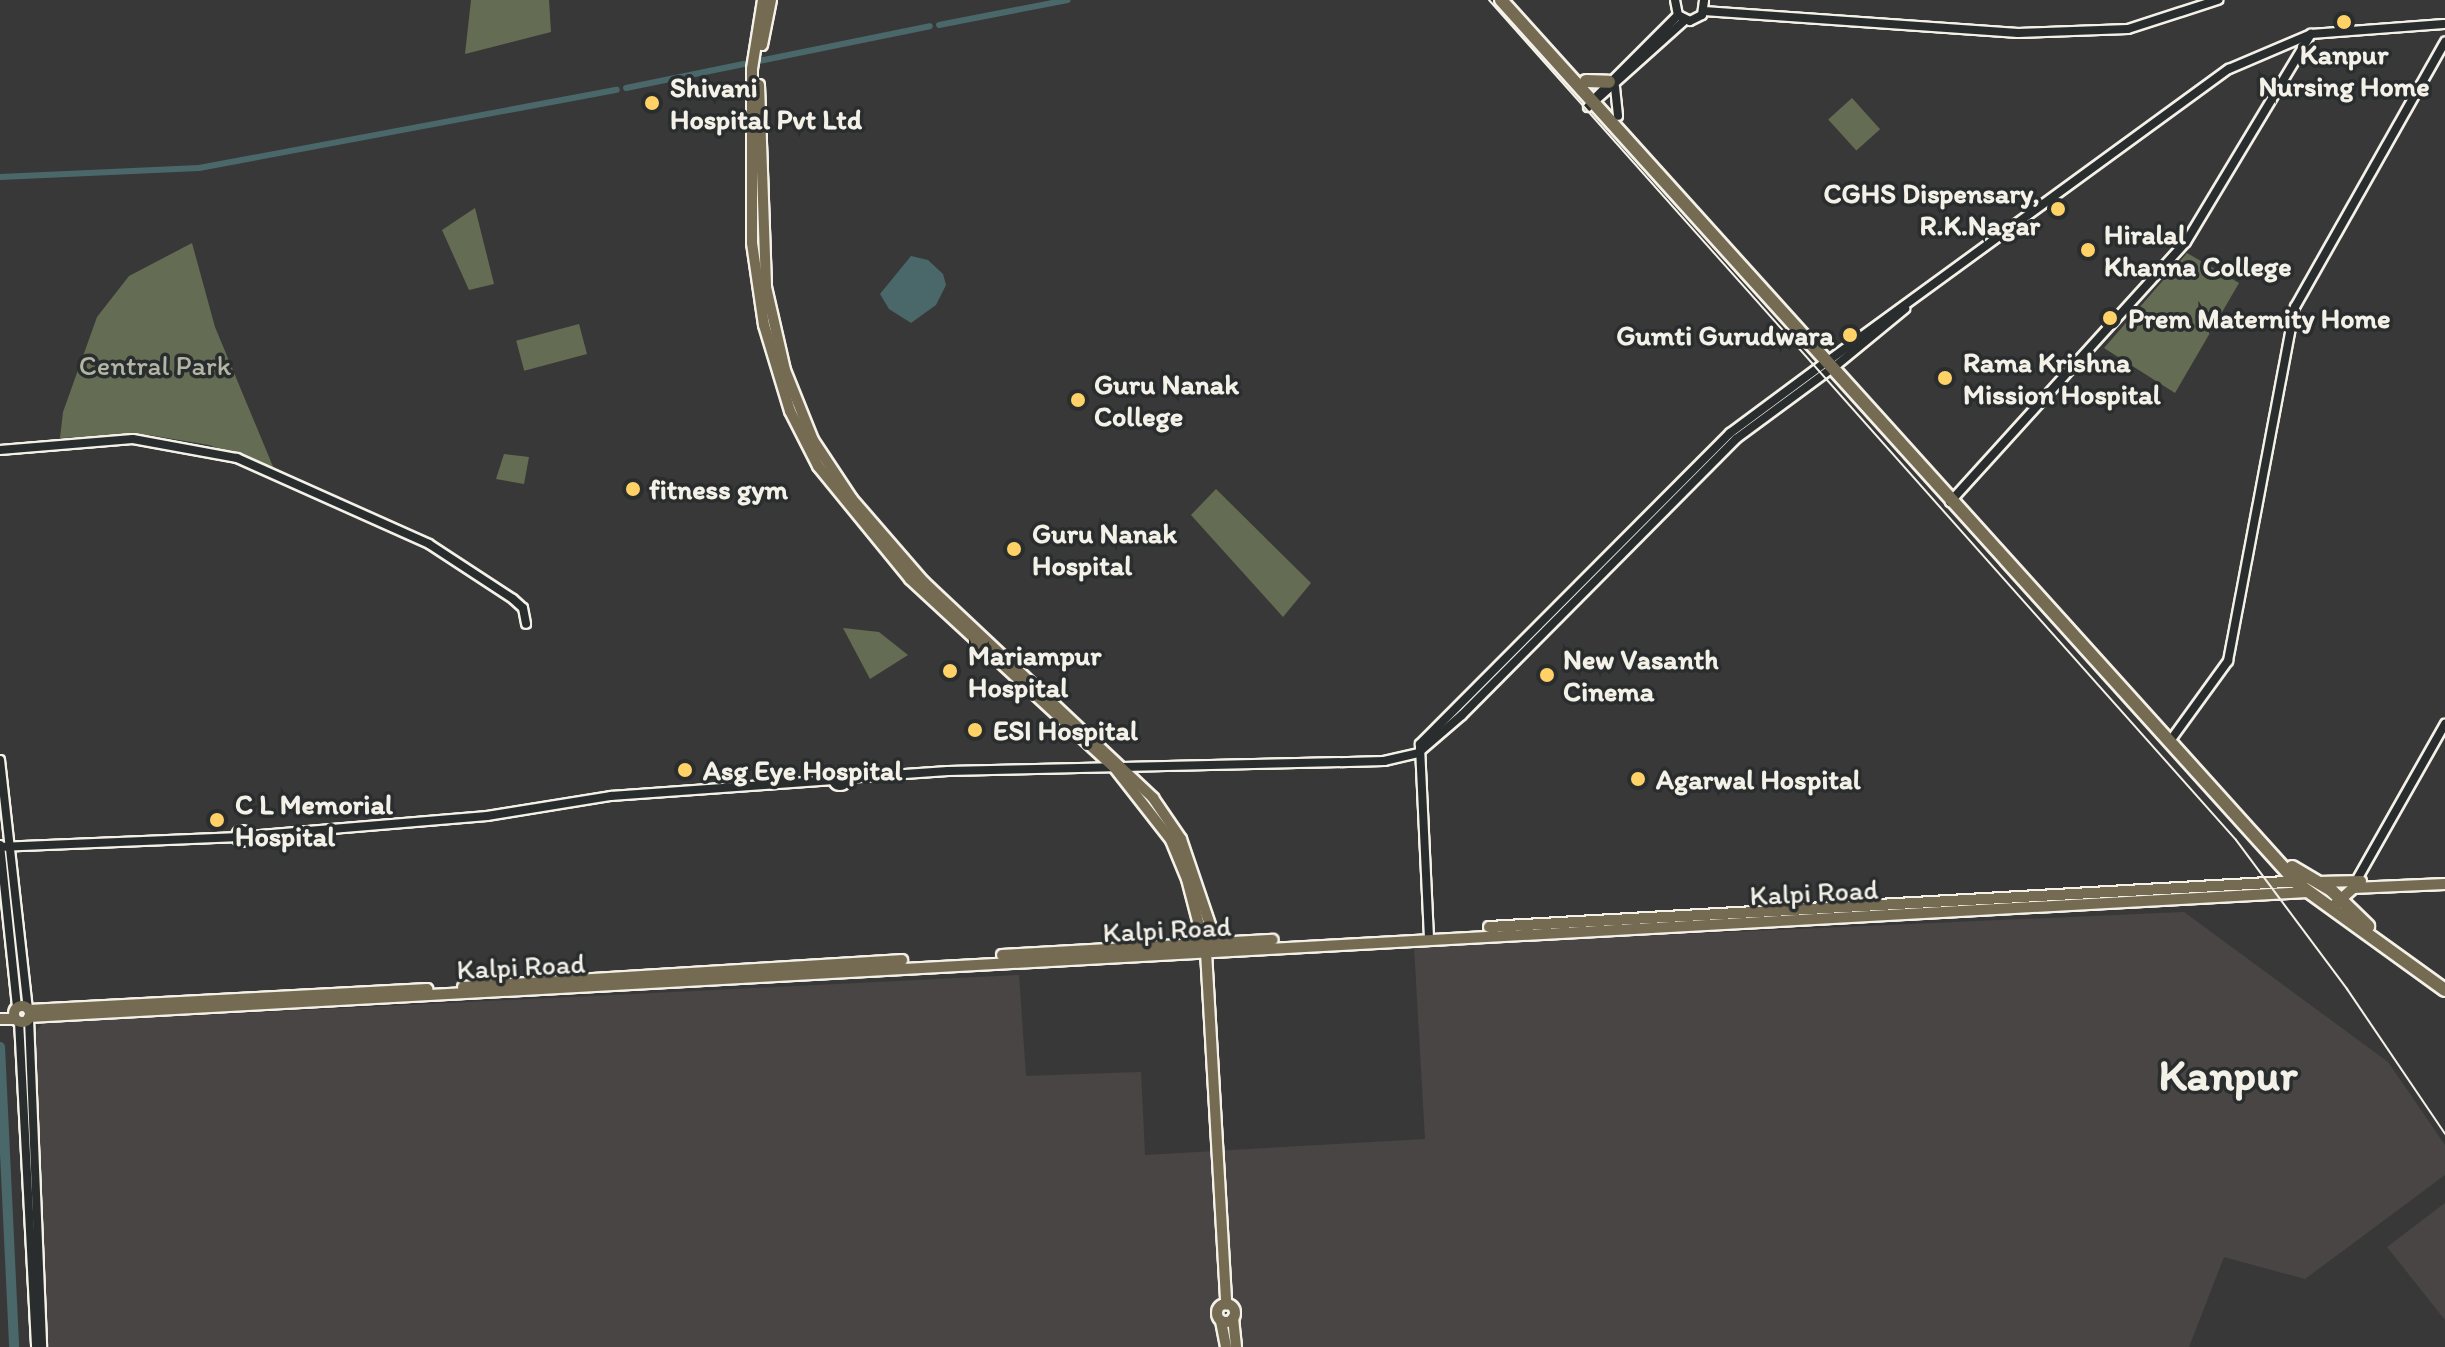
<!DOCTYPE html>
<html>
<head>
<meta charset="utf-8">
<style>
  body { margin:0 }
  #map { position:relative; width:2445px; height:1347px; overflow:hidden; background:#393838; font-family:Itim,sans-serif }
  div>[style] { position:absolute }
  .built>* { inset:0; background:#4a4545 }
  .green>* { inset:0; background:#646d53; transform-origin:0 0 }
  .water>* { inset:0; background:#4a686a }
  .canal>* { height:6px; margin:-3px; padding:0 3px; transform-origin:3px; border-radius:3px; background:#4a686a }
  .river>* { height:10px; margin:-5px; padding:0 5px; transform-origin:5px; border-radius:5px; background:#4a686a }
  .roads { filter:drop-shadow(2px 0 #f4f1e8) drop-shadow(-2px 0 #f4f1e8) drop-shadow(0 2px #f4f1e8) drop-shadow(0 -2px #f4f1e8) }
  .minor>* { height:8px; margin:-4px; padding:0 4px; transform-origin:4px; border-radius:4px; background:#2a2d2e }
  .minor>.ring { margin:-4px; padding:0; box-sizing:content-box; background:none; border:8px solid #2a2d2e; border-radius:50% }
  .major>* { height:10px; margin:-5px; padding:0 5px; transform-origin:5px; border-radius:5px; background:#756b52 }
  .major>.ring { margin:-5px; padding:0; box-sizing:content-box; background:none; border:10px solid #756b52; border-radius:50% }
  .highway>* { height:12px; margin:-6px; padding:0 6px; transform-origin:6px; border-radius:6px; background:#756b52 }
  .rail>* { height:2px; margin:-1px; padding:0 1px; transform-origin:1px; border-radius:1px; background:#f4f1e8 }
  .dots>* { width:22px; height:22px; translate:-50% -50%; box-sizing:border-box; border:4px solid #2a2d2e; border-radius:50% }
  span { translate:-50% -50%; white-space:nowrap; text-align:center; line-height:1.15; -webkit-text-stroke:7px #2a2d2e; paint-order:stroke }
  .poi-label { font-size:28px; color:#f4f1e8; font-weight:700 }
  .left { translate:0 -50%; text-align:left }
  .right { translate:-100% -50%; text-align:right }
  .park-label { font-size:28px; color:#b3b6a5 }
  .street-label { font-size:28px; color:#f4f1e8 }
  .town-label { font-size:44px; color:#f4f1e8; font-weight:700 }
</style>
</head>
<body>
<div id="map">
  <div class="built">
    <div style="clip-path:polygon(2184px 912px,2388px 1062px,2445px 1145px,2445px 1175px,2305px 1279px,2224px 1257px,2189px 1347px,44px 1347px,30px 1040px,43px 1023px,1019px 975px,1026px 1076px,1141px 1072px,1145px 1155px,1425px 1139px,1414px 946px)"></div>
    <div style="clip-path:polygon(2445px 1203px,2445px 1320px,2387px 1247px)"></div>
  </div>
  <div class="green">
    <div style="clip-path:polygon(471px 0,549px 0,551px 32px,465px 54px)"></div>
    <div style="left:1852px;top:98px;width:42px;height:32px;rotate:48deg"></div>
    <div style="clip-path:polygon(475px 208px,494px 284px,469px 290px,442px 230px)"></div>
    <div style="clip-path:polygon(192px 243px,215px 327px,274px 469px,209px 445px,149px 435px,60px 438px,63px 412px,97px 317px,129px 276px)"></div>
    <div style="clip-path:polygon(2187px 253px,2239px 283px,2175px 393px,2104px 348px)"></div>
    <div style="left:579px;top:324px;width:31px;height:65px;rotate:75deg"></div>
    <div style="clip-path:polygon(504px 454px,529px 457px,524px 484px,496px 479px)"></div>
    <div style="clip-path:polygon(1216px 489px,1311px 583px,1283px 617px,1191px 515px)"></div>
    <div style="clip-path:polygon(843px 628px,879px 632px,908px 655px,870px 679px)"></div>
  </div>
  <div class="water">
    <div style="clip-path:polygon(911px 256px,928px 260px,943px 274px,946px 285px,936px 305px,911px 323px,889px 309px,880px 294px)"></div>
  </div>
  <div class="canal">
    <div style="left:939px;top:25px;width:131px;rotate:-11deg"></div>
    <div style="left:626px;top:88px;width:310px;rotate:-11.5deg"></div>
    <div style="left:0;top:177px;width:199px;rotate:-2.6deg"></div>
    <div style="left:199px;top:168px;width:425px;rotate:-10.6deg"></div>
  </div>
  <div class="river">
    <div style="left:0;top:1047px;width:300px;rotate:87.3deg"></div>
  </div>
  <div class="roads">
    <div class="minor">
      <div style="left:1675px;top:0;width:15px;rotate:79deg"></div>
      <div style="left:1678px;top:15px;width:13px;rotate:27deg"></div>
      <div style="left:1690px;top:21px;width:13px;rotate:-27deg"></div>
      <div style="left:1702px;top:15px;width:15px;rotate:-82deg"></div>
      <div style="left:1704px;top:11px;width:315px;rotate:4deg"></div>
      <div style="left:2018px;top:33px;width:110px;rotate:-2.1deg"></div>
      <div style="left:2128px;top:29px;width:95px;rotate:-17.9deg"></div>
      <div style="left:1615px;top:87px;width:29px;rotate:84deg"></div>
      <div style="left:1590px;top:103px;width:124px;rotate:-45deg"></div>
      <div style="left:1588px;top:107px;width:130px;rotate:-41.9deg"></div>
      <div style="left:1832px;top:358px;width:491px;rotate:-36.1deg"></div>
      <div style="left:2229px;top:69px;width:89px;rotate:-23.1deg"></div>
      <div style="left:2311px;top:34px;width:133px;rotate:-4.3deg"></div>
      <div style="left:1838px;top:364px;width:87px;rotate:-39.4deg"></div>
      <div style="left:0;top:450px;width:133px;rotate:-4.7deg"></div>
      <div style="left:133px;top:439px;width:106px;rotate:10.4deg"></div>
      <div style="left:237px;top:458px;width:210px;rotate:24.1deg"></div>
      <div style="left:429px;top:544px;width:100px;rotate:33.2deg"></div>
      <div style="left:513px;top:599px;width:13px;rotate:42deg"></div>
      <div style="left:523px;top:608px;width:16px;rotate:79deg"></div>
      <div style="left:1950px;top:502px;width:351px;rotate:-47.8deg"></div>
      <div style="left:2186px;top:242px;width:243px;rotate:-59deg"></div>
      <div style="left:2170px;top:741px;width:99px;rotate:-54.1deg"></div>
      <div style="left:2228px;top:661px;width:360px;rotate:-79.3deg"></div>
      <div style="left:2295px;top:307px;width:305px;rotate:-60.5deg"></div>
      <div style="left:0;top:760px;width:251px;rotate:83.6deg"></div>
      <div class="ring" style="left:833px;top:772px;width:6px;height:6px"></div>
      <div style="left:847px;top:778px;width:101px;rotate:-4deg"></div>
      <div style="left:948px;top:771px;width:436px;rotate:-1.3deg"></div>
      <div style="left:1384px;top:761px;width:35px;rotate:-13deg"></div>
      <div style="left:1418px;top:753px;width:58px;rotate:-40.8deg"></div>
      <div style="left:1462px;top:715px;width:389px;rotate:-45.2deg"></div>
      <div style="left:1736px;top:439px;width:118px;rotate:-36.4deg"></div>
      <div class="ring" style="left:236px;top:830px;width:4px;height:4px"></div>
      <div style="left:248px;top:836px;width:240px;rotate:-4.8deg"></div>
      <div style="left:487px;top:816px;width:126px;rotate:-9.2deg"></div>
      <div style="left:611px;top:796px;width:223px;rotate:-4.1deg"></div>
      <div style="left:0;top:845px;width:163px;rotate:84deg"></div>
      <div style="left:0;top:847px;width:236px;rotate:-2.4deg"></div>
      <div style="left:2355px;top:883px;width:183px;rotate:-60.5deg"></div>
      <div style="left:1429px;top:938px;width:194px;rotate:-92.7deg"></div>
      <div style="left:1420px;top:744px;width:439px;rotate:-45.1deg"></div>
      <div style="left:1730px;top:433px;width:119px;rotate:-36.5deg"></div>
      <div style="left:29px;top:1019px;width:328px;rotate:87.7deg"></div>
      <div style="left:19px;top:1021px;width:326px;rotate:87deg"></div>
    </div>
    <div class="major">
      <div style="left:763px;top:0;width:70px;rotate:99.1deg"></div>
      <div style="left:752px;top:69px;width:174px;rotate:90deg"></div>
      <div style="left:752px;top:243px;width:83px;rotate:81.7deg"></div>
      <div style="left:764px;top:325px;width:90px;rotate:73.2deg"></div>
      <div style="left:790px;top:411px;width:62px;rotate:63deg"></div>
      <div style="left:818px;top:466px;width:146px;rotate:50.8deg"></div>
      <div style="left:910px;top:579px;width:277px;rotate:42.7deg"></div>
      <div style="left:1114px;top:767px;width:93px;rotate:52deg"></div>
      <div style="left:1171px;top:840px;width:42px;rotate:67.7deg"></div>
      <div style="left:1187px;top:879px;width:75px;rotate:75.4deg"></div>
      <div style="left:1206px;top:952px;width:353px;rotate:86.7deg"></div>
      <div style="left:762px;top:45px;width:46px;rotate:-78.7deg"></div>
      <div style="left:759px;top:85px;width:202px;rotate:88deg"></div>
      <div style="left:766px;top:287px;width:85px;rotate:77.1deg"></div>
      <div style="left:785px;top:370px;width:75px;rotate:68.2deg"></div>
      <div style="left:813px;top:440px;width:71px;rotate:56.5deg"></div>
      <div style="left:852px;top:499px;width:110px;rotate:49.1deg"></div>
      <div style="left:924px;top:582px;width:315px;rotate:43.3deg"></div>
      <div style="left:1153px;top:798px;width:50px;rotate:55.7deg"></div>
      <div style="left:1181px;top:839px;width:115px;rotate:71.3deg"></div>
      <div style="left:2318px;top:882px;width:43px;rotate:-1.3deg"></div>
      <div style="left:2331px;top:908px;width:30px;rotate:-42deg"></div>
      <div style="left:2353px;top:888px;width:92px;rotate:-2.5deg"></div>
      <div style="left:1489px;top:927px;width:815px;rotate:-3.23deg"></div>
      <div style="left:1002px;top:955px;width:271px;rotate:-3.2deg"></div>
      <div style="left:463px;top:987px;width:440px;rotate:-3.5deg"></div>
      <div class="ring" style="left:14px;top:1006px;width:6px;height:6px"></div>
      <div style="left:29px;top:1010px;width:399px;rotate:-3deg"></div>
      <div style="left:29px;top:1017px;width:2282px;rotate:-3.14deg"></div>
      <div style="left:0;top:1019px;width:15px"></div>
      <div class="ring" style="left:1217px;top:1304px;width:8px;height:8px"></div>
      <div style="left:1233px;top:1318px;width:29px;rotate:84deg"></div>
      <div style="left:1221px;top:1321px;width:26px;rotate:79deg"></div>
    </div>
    <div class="highway">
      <div style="left:1501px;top:0;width:1190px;rotate:47.96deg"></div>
      <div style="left:2298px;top:884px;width:181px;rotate:35.8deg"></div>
      <div style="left:1586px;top:81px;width:23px;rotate:2deg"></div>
      <div style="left:2292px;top:867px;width:45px;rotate:30.5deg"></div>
      <div style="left:2331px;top:890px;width:52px;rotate:44.2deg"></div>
    </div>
  </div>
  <div class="rail">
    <div style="left:1489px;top:0;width:1124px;rotate:48.35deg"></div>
    <div style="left:2236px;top:840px;width:186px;rotate:53.3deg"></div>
    <div style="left:2347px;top:989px;width:175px;rotate:55.9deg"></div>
  </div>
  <div class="dots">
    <div style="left:2344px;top:22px;background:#ffd166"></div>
    <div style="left:652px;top:103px;background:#ffd166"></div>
    <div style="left:2058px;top:209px;background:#ffd166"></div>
    <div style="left:2088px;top:250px;background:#ffd166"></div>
    <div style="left:2110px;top:318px;background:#ffd166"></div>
    <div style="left:1850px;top:335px;background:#ffd166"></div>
    <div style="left:1945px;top:378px;background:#ffd166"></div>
    <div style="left:1078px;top:400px;background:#ffd166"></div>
    <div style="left:633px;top:489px;background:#ffd166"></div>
    <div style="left:1014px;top:549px;background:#ffd166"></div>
    <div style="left:950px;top:671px;background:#ffd166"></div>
    <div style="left:1547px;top:675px;background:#ffd166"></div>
    <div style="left:975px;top:730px;background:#ffd166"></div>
    <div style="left:685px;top:770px;background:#ffd166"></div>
    <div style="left:1638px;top:779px;background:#ffd166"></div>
    <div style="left:217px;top:820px;background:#ffd166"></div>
  </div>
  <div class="poi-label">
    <span style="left:2344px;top:70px">Kanpur<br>Nursing Home</span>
    <span class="left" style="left:670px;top:103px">Shivani<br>Hospital Pvt Ltd</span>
    <span class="right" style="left:2040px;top:209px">CGHS Dispensary,<br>R.K.Nagar</span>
    <span class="left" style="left:2104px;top:250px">Hiralal<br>Khanna College</span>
    <span class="left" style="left:2128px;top:318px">Prem Maternity Home</span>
    <span class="right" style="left:1834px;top:335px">Gumti Gurudwara</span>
    <span class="left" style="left:1963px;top:378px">Rama Krishna<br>Mission Hospital</span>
    <span class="left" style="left:1094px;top:400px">Guru Nanak<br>College</span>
    <span class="left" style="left:649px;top:489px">fitness gym</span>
    <span class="left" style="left:1032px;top:549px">Guru Nanak<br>Hospital</span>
    <span class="left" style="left:968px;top:671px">Mariampur<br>Hospital</span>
    <span class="left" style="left:1563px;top:675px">New Vasanth<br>Cinema</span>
    <span class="left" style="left:993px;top:730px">ESI Hospital</span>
    <span class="left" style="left:703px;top:770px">Asg Eye Hospital</span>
    <span class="left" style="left:1656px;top:779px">Agarwal Hospital</span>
    <span class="left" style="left:235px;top:820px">C L Memorial<br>Hospital</span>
  </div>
  <div class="park-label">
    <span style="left:155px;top:365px">Central Park</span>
  </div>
  <div class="street-label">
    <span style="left:1814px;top:892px;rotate:-3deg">Kalpi Road</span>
    <span style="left:1167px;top:929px;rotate:-3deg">Kalpi Road</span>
    <span style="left:521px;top:966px;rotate:-3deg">Kalpi Road</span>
  </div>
  <div class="town-label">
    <span style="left:2228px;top:1075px">Kanpur</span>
  </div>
</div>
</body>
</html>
